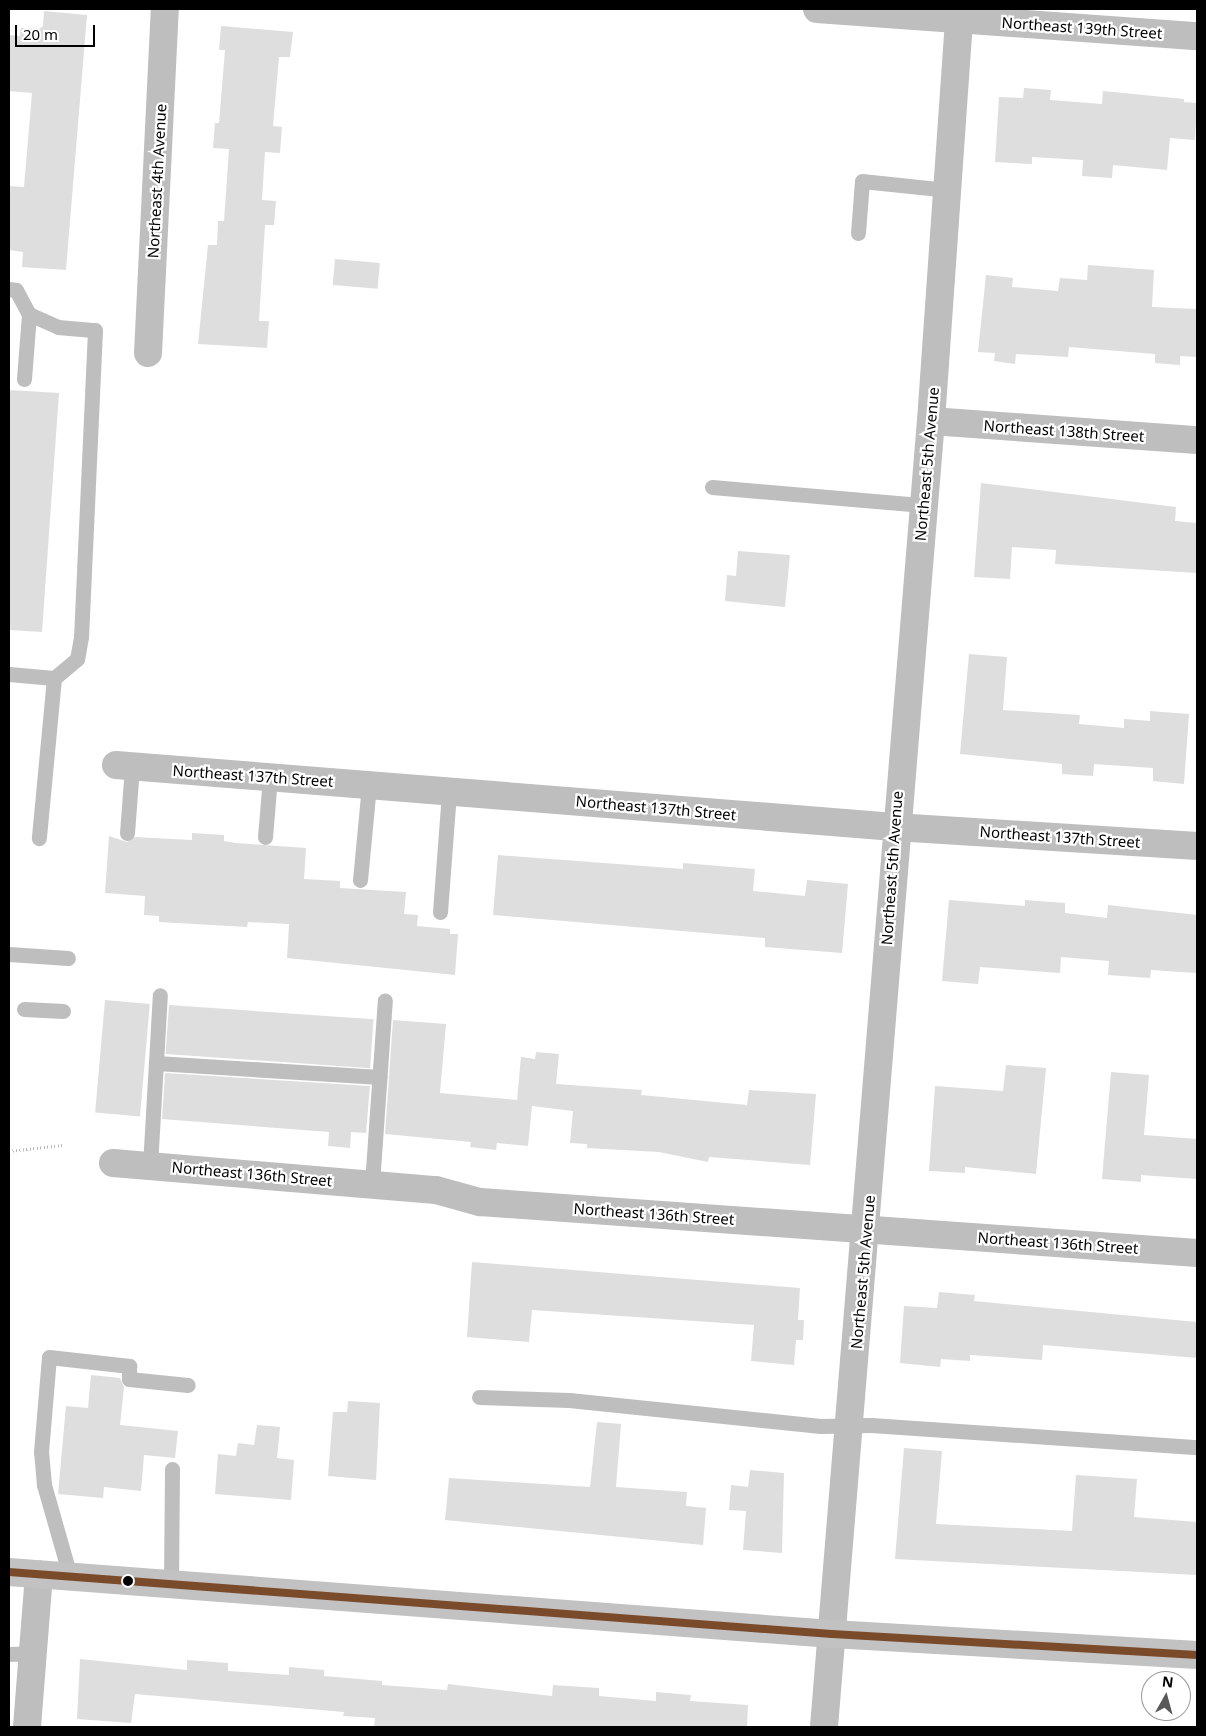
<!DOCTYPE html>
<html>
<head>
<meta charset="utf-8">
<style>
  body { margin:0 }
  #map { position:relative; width:1206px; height:1736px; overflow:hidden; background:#fff; font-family:"Noto Sans",sans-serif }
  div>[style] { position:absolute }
  .building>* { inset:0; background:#dedede; transform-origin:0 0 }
  .path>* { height:3px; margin-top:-1.5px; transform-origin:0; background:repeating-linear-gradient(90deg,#b9b9b9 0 1px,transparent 0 3.5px) }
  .service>* { height:15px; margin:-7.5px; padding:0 7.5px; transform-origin:7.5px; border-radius:7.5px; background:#bebebe }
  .minor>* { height:28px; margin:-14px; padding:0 14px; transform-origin:14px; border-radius:14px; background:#bebebe }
  .secondary>* { height:28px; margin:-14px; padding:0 14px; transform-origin:14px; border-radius:14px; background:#c2c2c2 }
  .bus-1>* { height:8px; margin:-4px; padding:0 4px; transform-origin:4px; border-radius:4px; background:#7a4b2a }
  .dots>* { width:14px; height:14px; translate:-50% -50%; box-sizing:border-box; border:2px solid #fff; border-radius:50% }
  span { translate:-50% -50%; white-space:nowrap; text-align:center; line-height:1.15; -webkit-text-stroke:4.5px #fff; paint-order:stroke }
  .street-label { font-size:15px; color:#000 }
  .frame { position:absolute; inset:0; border:10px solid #000; pointer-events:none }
  .north { position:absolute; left:1141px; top:1671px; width:50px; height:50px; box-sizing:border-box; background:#fff; border:1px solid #999; border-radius:50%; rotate:7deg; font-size:14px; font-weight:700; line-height:20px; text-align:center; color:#000 }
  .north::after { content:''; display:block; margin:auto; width:18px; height:22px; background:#595959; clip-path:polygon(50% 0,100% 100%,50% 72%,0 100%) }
  .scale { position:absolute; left:15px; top:25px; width:80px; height:22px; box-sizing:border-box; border:2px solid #000; border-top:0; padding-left:6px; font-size:15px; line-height:18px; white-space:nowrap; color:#000; -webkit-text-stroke:4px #fff; paint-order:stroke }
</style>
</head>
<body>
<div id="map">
  <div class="building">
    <div style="clip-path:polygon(44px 11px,87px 15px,66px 270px,22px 267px,23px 252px,9px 250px,9px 186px,24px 187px,32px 93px,9px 91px,9px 35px,20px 36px,21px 28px,39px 29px,43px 26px)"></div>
    <div style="clip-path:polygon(221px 26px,293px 32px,290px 57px,279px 57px,273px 126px,282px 127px,280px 153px,265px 152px,262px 200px,276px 201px,274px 225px,265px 225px,259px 321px,269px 321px,267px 348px,198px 344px,208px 245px,217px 245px,218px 221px,224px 221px,229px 149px,213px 148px,215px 123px,219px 123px,225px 50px,219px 50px)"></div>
    <div style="clip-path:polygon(1024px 88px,1051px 90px,1050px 100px,1102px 104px,1103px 91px,1184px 99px,1184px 102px,1197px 103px,1195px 140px,1170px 138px,1167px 170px,1113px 165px,1112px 178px,1082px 176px,1083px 160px,1032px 157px,1032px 164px,995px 162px,999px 97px,1023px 98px)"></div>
    <div style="left:335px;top:259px;width:45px;height:26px;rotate:5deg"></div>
    <div style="clip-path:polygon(1088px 265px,1154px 270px,1152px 307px,1197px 309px,1197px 357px,1180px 356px,1180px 365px,1155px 363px,1155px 354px,1069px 347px,1068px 357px,1016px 354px,1015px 364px,994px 361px,995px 353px,978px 352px,986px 275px,1013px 278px,1012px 287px,1058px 291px,1060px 278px,1087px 280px)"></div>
    <div style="clip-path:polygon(9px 390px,59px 393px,42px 632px,9px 630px)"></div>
    <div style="clip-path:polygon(981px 483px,1176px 507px,1175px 521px,1197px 523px,1197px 573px,1055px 564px,1056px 550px,1012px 547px,1010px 579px,974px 577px)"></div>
    <div style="clip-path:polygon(738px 551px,790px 555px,785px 607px,725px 601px,727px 575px,736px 576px)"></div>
    <div style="clip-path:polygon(969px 654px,1007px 657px,1003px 710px,1080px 715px,1079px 724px,1124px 728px,1124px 719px,1150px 721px,1150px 711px,1189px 714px,1184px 784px,1153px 781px,1153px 768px,1094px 764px,1093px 776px,1062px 774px,1062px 764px,960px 754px)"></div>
    <div style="clip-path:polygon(192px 833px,224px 835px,224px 841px,236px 843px,306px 848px,304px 879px,340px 881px,340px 888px,406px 892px,404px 914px,418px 915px,417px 926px,450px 929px,450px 934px,458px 934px,455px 975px,287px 958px,289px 924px,248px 922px,247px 927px,159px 922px,159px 916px,144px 915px,145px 896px,105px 893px,109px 836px,127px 842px,135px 837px,192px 840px)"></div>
    <div style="clip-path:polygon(498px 855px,683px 869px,683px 863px,755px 869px,753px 891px,805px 896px,807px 880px,848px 884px,842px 953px,765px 947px,765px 938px,493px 915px)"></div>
    <div style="clip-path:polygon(949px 900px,1025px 906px,1025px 900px,1065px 903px,1065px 913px,1107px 918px,1108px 905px,1197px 915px,1197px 973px,1151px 970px,1150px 978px,1108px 975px,1109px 961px,1061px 957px,1060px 973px,980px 967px,978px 984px,942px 981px)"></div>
    <div style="left:105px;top:1000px;width:45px;height:113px;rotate:5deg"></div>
    <div style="left:169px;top:1005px;width:205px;height:49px;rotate:4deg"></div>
    <div style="clip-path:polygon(393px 1020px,446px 1024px,440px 1093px,517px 1100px,521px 1057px,535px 1059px,536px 1052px,559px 1054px,556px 1084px,642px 1090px,641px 1095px,747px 1105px,749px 1090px,816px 1094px,810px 1165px,709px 1157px,708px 1162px,659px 1152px,587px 1148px,587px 1144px,570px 1143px,573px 1111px,532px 1106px,528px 1146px,497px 1143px,496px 1150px,470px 1147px,471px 1142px,385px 1134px)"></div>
    <div style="clip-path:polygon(1006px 1065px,1046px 1068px,1036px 1174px,965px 1167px,965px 1173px,929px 1171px,935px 1086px,1003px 1091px)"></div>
    <div style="clip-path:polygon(1111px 1072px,1149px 1075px,1144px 1135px,1197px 1139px,1197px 1179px,1141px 1175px,1141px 1182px,1102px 1179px)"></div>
    <div style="clip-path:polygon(165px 1073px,370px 1086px,366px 1133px,351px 1132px,350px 1148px,328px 1146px,329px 1132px,162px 1119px)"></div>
    <div style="clip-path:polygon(472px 1262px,800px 1288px,798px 1320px,804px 1320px,803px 1340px,796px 1340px,794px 1365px,751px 1361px,754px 1325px,532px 1310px,529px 1342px,467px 1337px)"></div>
    <div style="clip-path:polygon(939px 1292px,975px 1295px,974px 1301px,1197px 1322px,1197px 1358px,1043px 1345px,1042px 1360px,970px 1355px,970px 1361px,941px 1359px,940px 1367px,900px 1363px,904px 1306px,937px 1308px)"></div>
    <div style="clip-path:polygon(91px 1375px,120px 1378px,124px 1387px,120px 1425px,178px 1431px,175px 1458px,144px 1455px,141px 1491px,104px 1487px,103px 1498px,58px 1494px,66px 1406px,88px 1408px)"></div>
    <div style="clip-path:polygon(348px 1401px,380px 1403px,376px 1480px,328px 1476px,333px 1412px,347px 1412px)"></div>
    <div style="clip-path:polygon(597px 1422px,621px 1424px,616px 1487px,687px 1492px,686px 1506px,706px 1508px,703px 1545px,445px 1520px,449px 1478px,590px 1487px)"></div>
    <div style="clip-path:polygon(257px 1425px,280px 1427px,277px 1458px,294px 1460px,291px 1500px,215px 1494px,218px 1454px,236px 1456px,238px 1443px,254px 1445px)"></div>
    <div style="clip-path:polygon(904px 1448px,942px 1451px,936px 1524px,1072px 1531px,1076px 1475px,1137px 1479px,1134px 1517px,1197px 1522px,1197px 1575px,895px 1559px)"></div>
    <div style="clip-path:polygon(750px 1470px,784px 1473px,782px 1553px,743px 1550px,746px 1511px,729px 1510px,731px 1485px,748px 1487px)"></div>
    <div style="clip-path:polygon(80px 1659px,187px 1670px,187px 1660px,228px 1663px,228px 1671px,289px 1675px,289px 1667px,324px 1670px,324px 1676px,382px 1681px,382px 1685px,447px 1690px,448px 1684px,552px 1696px,553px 1685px,599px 1688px,599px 1696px,656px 1701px,656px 1692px,691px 1695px,690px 1701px,748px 1705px,747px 1727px,374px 1727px,375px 1718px,343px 1716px,344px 1712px,135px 1694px,131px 1723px,77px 1719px)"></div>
  </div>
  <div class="path">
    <div style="left:9px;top:1151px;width:54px;rotate:-6.3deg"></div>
  </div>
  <div class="service">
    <div style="left:858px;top:233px;width:52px;rotate:-85.6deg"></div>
    <div style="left:862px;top:181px;width:85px;rotate:6deg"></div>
    <div style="left:9px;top:289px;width:7px;rotate:8deg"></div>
    <div style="left:16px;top:290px;width:27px;rotate:62deg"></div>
    <div style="left:29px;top:314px;width:32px;rotate:24deg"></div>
    <div style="left:58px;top:327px;width:37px;rotate:5deg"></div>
    <div style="left:95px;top:330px;width:307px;rotate:92.6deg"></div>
    <div style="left:81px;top:637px;width:22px;rotate:100deg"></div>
    <div style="left:77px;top:659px;width:30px;rotate:140deg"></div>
    <div style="left:24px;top:379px;width:65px;rotate:-85.6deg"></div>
    <div style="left:712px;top:487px;width:212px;rotate:4.9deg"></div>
    <div style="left:9px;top:674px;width:45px;rotate:5.1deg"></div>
    <div style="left:54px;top:678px;width:161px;rotate:95.4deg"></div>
    <div style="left:127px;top:833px;width:66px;rotate:-85.7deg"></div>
    <div style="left:265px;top:837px;width:59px;rotate:-85.2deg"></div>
    <div style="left:360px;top:880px;width:95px;rotate:-84.6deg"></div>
    <div style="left:440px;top:912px;width:121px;rotate:-85.7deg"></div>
    <div style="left:9px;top:954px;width:59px;rotate:3.9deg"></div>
    <div style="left:24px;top:1009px;width:39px;rotate:3deg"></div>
    <div style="left:156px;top:1063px;width:224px;rotate:3.6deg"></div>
    <div style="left:150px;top:1166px;width:171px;rotate:-86.7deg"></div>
    <div style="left:372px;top:1184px;width:184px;rotate:-86deg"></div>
    <div style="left:479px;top:1397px;width:90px;rotate:1.9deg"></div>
    <div style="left:569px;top:1400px;width:253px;rotate:5.9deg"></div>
    <div style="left:821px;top:1426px;width:50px;rotate:-1.1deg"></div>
    <div style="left:871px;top:1425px;width:327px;rotate:3.9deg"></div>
    <div style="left:70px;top:1576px;width:95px;rotate:-105.9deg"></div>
    <div style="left:44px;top:1485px;width:33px;rotate:-95deg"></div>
    <div style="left:41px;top:1452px;width:95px;rotate:-85.2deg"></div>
    <div style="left:49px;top:1357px;width:81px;rotate:6.4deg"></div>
    <div style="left:129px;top:1366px;width:13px;rotate:90deg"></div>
    <div style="left:129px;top:1379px;width:59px;rotate:5.8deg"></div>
    <div style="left:171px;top:1584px;width:115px;rotate:-89.5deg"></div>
    <div style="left:9px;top:1654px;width:24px;rotate:-2deg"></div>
  </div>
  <div class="minor">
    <div style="left:817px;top:9px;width:381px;rotate:4.1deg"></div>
    <div style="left:148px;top:353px;width:344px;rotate:-87.2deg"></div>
    <div style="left:931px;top:421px;width:267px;rotate:4.1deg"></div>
    <div style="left:116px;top:765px;width:781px;rotate:4.55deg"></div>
    <div style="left:895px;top:827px;width:303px;rotate:3.6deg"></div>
    <div style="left:113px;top:1163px;width:324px;rotate:4.8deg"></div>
    <div style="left:436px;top:1190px;width:46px;rotate:15.3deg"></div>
    <div style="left:480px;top:1202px;width:719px;rotate:4.07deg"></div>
    <div style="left:27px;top:1727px;width:153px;rotate:-85.5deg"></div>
    <div style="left:824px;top:1727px;width:1310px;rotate:-85.32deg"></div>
    <div style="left:931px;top:421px;width:413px;rotate:-86deg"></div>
  </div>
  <div class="secondary">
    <div style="left:9px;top:1572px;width:825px;rotate:4.31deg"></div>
    <div style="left:832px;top:1634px;width:366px;rotate:3.3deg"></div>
  </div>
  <div class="bus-1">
    <div style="left:9px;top:1572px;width:825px;rotate:4.31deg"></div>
    <div style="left:832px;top:1634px;width:366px;rotate:3.3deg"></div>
  </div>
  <div class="dots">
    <div style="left:128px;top:1581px;background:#000"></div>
  </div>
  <div class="street-label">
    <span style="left:1082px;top:28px;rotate:4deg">Northeast 139th Street</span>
    <span style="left:157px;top:181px;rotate:-87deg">Northeast 4th Avenue</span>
    <span style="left:1064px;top:431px;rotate:4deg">Northeast 138th Street</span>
    <span style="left:927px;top:464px;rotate:-85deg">Northeast 5th Avenue</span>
    <span style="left:253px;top:776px;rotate:4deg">Northeast 137th Street</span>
    <span style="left:656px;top:808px;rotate:5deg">Northeast 137th Street</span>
    <span style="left:1060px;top:837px;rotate:4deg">Northeast 137th Street</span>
    <span style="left:892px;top:868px;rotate:-86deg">Northeast 5th Avenue</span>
    <span style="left:252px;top:1174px;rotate:5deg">Northeast 136th Street</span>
    <span style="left:654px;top:1214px;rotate:4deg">Northeast 136th Street</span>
    <span style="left:1058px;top:1243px;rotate:4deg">Northeast 136th Street</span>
    <span style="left:863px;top:1272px;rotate:-85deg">Northeast 5th Avenue</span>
  </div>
  <div class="frame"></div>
  <div class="north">N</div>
  <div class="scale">20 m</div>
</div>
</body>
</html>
